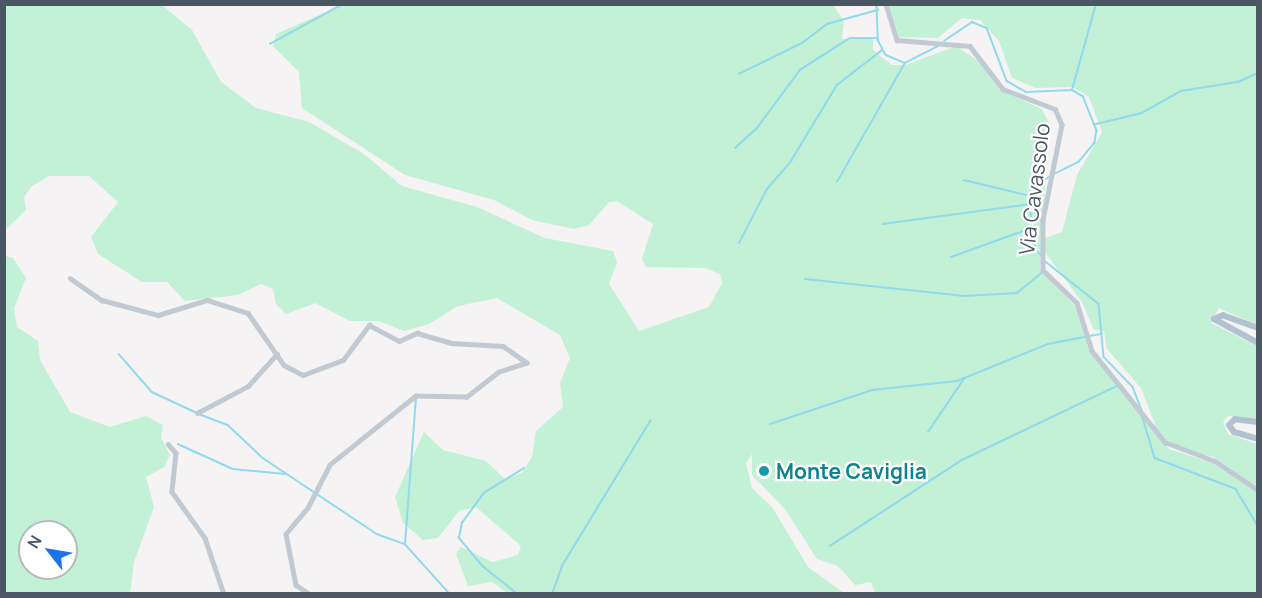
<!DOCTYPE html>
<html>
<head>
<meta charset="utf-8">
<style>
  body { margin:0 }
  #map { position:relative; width:1262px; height:598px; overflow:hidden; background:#f5f3f3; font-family:Manrope,sans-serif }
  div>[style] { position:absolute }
  .green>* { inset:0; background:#c3f1d5 }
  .stream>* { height:1.5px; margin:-0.75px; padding:0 0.75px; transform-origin:0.75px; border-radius:0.75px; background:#90daee }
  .minor>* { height:4.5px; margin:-2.25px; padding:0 2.25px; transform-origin:2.25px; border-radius:2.25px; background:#c1cad2 }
  .major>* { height:6px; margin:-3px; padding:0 3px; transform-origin:3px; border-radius:3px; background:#b3c2d1 }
  .dots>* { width:16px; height:16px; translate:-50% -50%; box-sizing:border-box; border:3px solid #fff; border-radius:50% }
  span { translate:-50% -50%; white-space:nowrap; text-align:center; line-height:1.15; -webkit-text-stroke:4.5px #fff; paint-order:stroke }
  .street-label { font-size:21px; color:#4a5661 }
  .culture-label { font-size:21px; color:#0d838f; font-weight:700 }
  .left { translate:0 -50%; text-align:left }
  .frame { position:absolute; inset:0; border:6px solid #4a5661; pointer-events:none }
  .north { position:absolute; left:18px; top:520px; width:60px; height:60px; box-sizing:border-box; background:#fff; border:2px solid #b7bbc0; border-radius:50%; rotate:301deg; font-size:16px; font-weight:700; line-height:24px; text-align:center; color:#4a5661 }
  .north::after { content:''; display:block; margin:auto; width:21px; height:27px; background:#1a73e8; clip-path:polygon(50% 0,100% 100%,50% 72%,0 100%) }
</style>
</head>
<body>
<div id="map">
  <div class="green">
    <div style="clip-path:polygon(5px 5px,162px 5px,192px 30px,221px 82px,256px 108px,309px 122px,364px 154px,402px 186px,477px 207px,545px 238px,613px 251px,617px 262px,609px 284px,639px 331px,709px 307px,722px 283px,720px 274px,705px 268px,646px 267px,642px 259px,653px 224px,617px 201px,609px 202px,589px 225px,574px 229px,532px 220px,494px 200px,405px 175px,302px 108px,299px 72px,273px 46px,276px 34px,342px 5px,833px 5px,844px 21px,842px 39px,873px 39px,873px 50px,892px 65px,906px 65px,956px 46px,980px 62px,999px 89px,1042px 109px,1049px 123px,1040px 270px,1077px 308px,1089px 351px,1169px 449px,1213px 463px,1257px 493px,1257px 593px,875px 593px,871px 582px,855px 585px,838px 566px,817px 559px,785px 509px,752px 475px,752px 454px,746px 463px,752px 488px,772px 507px,808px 567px,844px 593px,509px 594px,492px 582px,468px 586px,456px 554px,461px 547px,492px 562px,518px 555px,521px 546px,476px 507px,459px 511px,438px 538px,423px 540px,403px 523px,395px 497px,424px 432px,443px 450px,486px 461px,505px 479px,522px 473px,532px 457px,536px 431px,563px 407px,560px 383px,570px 358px,560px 335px,497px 298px,458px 306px,429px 324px,404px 331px,379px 321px,350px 321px,315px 303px,286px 314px,276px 304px,273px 289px,261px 284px,238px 295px,185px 301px,167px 282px,142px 282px,98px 254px,91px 237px,118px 202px,89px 176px,49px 176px,32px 186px,24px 197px,26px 210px,5px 230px)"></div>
    <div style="clip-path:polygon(889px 5px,1257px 5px,1257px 325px,1219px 308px,1211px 323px,1257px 346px,1257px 419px,1228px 416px,1223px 421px,1228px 434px,1257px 444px,1257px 487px,1213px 457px,1171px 445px,1158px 432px,1141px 388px,1107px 349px,1104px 331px,1094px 330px,1082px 302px,1044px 251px,1045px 238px,1062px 232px,1077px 175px,1102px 132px,1089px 97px,1073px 87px,1036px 88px,1012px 78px,999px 41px,980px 20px,962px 18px,938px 38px,899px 37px)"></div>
    <div style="clip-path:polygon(evenodd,5px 256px,13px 258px,26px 278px,14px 308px,17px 327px,38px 341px,40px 360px,70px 412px,110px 427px,146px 416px,163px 425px,161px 438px,170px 455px,164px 467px,146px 477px,154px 507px,134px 562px,130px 593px,5px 593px,5px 256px,30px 532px,66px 532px,66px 568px,30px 568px,30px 532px)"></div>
  </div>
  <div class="stream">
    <div style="left:877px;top:4px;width:36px;rotate:88deg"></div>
    <div style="left:878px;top:40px;width:17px;rotate:62deg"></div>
    <div style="left:886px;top:55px;width:21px;rotate:23deg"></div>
    <div style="left:905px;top:63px;width:37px;rotate:-27deg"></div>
    <div style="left:944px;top:41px;width:34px;rotate:-34deg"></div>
    <div style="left:972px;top:22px;width:16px;rotate:22deg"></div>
    <div style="left:987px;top:28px;width:57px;rotate:69.3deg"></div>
    <div style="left:1007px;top:81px;width:22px;rotate:30deg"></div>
    <div style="left:1026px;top:92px;width:46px;rotate:-2.5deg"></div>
    <div style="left:1072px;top:90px;width:13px;rotate:29deg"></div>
    <div style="left:1083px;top:96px;width:37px;rotate:68deg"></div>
    <div style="left:1097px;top:130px;width:13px;rotate:99deg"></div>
    <div style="left:1095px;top:143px;width:25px;rotate:130deg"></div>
    <div style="left:1079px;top:162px;width:28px;rotate:153deg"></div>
    <div style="left:270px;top:44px;width:83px;rotate:-28.7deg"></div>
    <div style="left:739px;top:74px;width:70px;rotate:-26.2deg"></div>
    <div style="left:802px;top:43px;width:31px;rotate:-37deg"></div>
    <div style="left:827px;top:24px;width:53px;rotate:-15.4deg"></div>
    <div style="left:1072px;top:90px;width:89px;rotate:-74.4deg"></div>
    <div style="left:1096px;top:124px;width:47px;rotate:-13.4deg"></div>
    <div style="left:1142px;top:113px;width:45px;rotate:-29.4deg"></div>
    <div style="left:1181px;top:91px;width:58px;rotate:-9deg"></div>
    <div style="left:1238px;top:82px;width:22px;rotate:-24deg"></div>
    <div style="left:735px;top:148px;width:30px;rotate:-42deg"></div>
    <div style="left:757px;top:128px;width:72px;rotate:-53.4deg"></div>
    <div style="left:800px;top:70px;width:59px;rotate:-32.6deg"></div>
    <div style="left:850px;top:38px;width:26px"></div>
    <div style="left:964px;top:180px;width:69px;rotate:13.4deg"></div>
    <div style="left:837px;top:182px;width:137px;rotate:-60.3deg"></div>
    <div style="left:883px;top:224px;width:148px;rotate:-7.7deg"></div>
    <div style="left:739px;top:243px;width:61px;rotate:-62.6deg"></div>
    <div style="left:767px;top:189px;width:37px;rotate:-49deg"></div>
    <div style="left:791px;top:161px;width:89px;rotate:-58.8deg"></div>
    <div style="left:837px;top:85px;width:56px;rotate:-37.7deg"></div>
    <div style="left:951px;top:257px;width:83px;rotate:-19.7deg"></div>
    <div style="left:1042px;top:257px;width:11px;rotate:-131deg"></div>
    <div style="left:1035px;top:249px;width:39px;rotate:-97deg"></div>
    <div style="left:1030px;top:210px;width:24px;rotate:-75deg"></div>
    <div style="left:1036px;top:187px;width:16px;rotate:-38deg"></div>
    <div style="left:1045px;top:261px;width:69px;rotate:38.5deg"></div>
    <div style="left:1099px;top:304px;width:53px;rotate:84.6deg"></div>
    <div style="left:1104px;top:357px;width:42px;rotate:46deg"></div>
    <div style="left:1133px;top:387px;width:26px;rotate:69deg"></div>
    <div style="left:805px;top:279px;width:160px;rotate:6.1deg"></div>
    <div style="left:964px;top:296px;width:53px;rotate:-3.2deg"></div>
    <div style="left:1017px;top:293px;width:33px;rotate:-39deg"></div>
    <div style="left:1089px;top:336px;width:13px;rotate:-9deg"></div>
    <div style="left:119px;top:354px;width:50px;rotate:49deg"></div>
    <div style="left:152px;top:392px;width:47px;rotate:24.9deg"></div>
    <div style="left:199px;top:414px;width:31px;rotate:21deg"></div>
    <div style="left:228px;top:425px;width:48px;rotate:43.3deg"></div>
    <div style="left:263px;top:458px;width:137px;rotate:33.7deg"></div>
    <div style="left:377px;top:534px;width:30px;rotate:20deg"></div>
    <div style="left:405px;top:544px;width:67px;rotate:48deg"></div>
    <div style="left:1142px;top:415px;width:45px;rotate:73.2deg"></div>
    <div style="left:1155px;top:458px;width:87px;rotate:20.9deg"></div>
    <div style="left:1236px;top:489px;width:43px;rotate:59.3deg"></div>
    <div style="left:770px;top:424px;width:108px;rotate:-18.4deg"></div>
    <div style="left:872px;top:390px;width:85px;rotate:-6deg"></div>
    <div style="left:957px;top:381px;width:98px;rotate:-22.1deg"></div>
    <div style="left:1048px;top:344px;width:38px;rotate:-11deg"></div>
    <div style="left:928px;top:432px;width:64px;rotate:-55.8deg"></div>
    <div style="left:178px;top:444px;width:60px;rotate:24.4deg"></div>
    <div style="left:233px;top:469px;width:52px;rotate:5.5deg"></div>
    <div style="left:405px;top:544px;width:145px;rotate:-85.7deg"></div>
    <div style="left:830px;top:546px;width:158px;rotate:-33.1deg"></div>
    <div style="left:962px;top:460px;width:172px;rotate:-25.5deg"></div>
    <div style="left:880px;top:593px;width:15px;rotate:4deg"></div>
    <div style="left:517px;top:594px;width:43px;rotate:-141.5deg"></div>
    <div style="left:483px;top:567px;width:38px;rotate:-130deg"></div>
    <div style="left:459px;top:538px;width:15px;rotate:-79deg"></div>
    <div style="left:462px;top:523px;width:37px;rotate:-54deg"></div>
    <div style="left:484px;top:493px;width:47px;rotate:-32deg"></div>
    <div style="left:552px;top:594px;width:30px;rotate:-70deg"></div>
    <div style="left:562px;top:566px;width:170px;rotate:-58.7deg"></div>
    <div style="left:1243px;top:594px;width:15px;rotate:-4deg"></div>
  </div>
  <div class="minor">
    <div style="left:886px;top:4px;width:38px;rotate:73deg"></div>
    <div style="left:897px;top:40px;width:73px;rotate:4.7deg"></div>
    <div style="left:970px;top:46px;width:54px;rotate:52.5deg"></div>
    <div style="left:1003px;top:89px;width:56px;rotate:21deg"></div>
    <div style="left:1055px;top:109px;width:17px;rotate:66deg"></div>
    <div style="left:1062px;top:125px;width:97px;rotate:101.3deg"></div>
    <div style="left:1043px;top:220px;width:50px;rotate:90deg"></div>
    <div style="left:1043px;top:270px;width:47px;rotate:44.1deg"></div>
    <div style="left:1077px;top:303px;width:50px;rotate:72.6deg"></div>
    <div style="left:1092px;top:351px;width:117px;rotate:51.3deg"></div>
    <div style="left:1165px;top:442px;width:53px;rotate:20.8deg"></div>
    <div style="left:1215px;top:461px;width:52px;rotate:34deg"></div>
    <div style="left:70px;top:278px;width:39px;rotate:35deg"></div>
    <div style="left:102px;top:300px;width:58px;rotate:15deg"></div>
    <div style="left:158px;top:315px;width:51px;rotate:-17deg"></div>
    <div style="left:207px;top:300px;width:43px;rotate:17.6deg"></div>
    <div style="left:248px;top:313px;width:63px;rotate:55.3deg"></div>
    <div style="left:284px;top:365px;width:21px;rotate:28deg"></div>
    <div style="left:303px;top:375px;width:43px;rotate:-20.6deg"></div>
    <div style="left:343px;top:360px;width:44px;rotate:-53.4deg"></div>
    <div style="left:369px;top:325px;width:34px;rotate:28deg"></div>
    <div style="left:399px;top:341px;width:20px;rotate:-24deg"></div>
    <div style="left:417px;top:333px;width:35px;rotate:16deg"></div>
    <div style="left:451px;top:343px;width:52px;rotate:3.3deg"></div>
    <div style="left:503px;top:346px;width:29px;rotate:35deg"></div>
    <div style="left:527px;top:363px;width:29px;rotate:162deg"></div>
    <div style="left:499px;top:372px;width:41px;rotate:142deg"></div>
    <div style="left:467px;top:397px;width:51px;rotate:-178.9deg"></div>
    <div style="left:416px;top:396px;width:110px;rotate:141.3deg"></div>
    <div style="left:330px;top:465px;width:48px;rotate:117.1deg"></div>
    <div style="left:308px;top:508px;width:34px;rotate:130deg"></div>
    <div style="left:286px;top:534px;width:52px;rotate:78.9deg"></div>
    <div style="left:296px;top:585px;width:17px;rotate:33deg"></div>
    <div style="left:197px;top:413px;width:58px;rotate:-27.9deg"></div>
    <div style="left:248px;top:386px;width:43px;rotate:-47.8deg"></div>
    <div style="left:168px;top:444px;width:12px;rotate:48deg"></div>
    <div style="left:176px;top:453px;width:39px;rotate:96deg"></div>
    <div style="left:172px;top:492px;width:57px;rotate:54.3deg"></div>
    <div style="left:205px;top:538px;width:59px;rotate:71.3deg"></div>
  </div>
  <div class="major">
    <div style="left:1258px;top:328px;width:37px;rotate:-160deg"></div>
    <div style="left:1223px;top:315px;width:10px;rotate:156deg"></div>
    <div style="left:1214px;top:319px;width:50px;rotate:28.6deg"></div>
    <div style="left:1258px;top:422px;width:23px;rotate:-173deg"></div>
    <div style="left:1235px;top:419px;width:8px;rotate:135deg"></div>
    <div style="left:1229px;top:425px;width:9px;rotate:54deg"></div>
    <div style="left:1234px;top:432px;width:25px;rotate:16deg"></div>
  </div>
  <div class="dots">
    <div style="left:764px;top:471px;background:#0f9aa8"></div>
  </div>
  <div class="street-label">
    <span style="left:1034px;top:189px;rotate:-83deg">Via Cavassolo</span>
  </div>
  <div class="culture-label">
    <span class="left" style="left:776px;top:471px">Monte Caviglia</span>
  </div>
  <div class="frame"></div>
  <div class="north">N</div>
</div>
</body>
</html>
